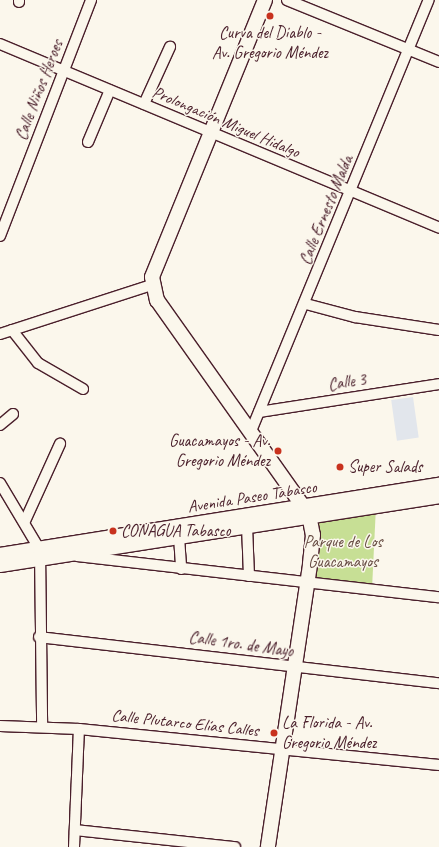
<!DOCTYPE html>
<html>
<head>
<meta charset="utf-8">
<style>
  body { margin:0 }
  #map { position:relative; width:439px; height:847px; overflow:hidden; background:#fbf7ec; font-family:Caveat,sans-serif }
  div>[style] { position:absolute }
  .built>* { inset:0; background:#e2e6ec; transform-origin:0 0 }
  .green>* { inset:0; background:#c7df95 }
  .roads { filter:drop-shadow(1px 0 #4a1f2b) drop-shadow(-1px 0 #4a1f2b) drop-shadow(0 1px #4a1f2b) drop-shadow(0 -1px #4a1f2b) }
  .minor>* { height:10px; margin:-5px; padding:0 5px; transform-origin:5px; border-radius:5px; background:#fbf7ec }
  .secondary>* { height:14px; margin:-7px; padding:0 7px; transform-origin:7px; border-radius:7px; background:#fbf7ec }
  .dots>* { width:11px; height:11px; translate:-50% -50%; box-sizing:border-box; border:2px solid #fbf7ec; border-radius:50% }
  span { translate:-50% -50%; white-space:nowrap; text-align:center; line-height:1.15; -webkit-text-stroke:3px #fbf7ec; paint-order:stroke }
  .poi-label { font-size:17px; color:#4a1f2b }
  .right { translate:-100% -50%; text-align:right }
  .left { translate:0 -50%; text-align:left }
  .street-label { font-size:17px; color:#4a1f2b }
  .park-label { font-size:17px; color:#694f46 }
</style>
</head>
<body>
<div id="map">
  <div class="built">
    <div style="left:413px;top:397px;width:41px;height:22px;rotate:82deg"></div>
  </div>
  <div class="green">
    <div style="clip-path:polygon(376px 506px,372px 589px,305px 582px,319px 514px)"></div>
  </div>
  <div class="roads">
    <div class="minor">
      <div style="left:287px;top:0;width:164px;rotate:22.2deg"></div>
      <div style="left:19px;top:2px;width:2px;rotate:-90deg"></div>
      <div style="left:0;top:44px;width:476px;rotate:22.7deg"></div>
      <div style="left:144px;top:104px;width:63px;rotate:-65.5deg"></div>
      <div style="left:88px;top:142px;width:56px;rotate:-67.1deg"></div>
      <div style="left:0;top:236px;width:253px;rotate:-68.9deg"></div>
      <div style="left:306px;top:304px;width:51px;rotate:14.9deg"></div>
      <div style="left:355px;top:317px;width:85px;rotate:8.8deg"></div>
      <div style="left:12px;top:330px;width:42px;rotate:51.8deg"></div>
      <div style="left:38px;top:363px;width:52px;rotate:30deg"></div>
      <div style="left:0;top:334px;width:160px;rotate:-17.9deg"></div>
      <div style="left:259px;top:412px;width:182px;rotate:-8.8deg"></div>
      <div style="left:0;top:425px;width:17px;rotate:-40deg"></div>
      <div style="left:251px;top:431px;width:466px;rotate:-67.6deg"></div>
      <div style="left:0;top:483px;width:78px;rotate:59.2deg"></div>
      <div style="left:40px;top:550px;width:175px;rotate:89.3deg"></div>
      <div style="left:25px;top:521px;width:85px;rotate:-65.6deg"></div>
      <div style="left:247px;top:526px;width:50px;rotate:87.7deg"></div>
      <div style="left:179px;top:537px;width:32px;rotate:86deg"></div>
      <div style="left:77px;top:556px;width:364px;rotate:6.5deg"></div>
      <div style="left:39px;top:637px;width:403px;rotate:6.6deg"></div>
      <div style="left:0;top:726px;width:79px;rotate:2.2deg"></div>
      <div style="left:79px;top:729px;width:362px;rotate:5.7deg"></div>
      <div style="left:75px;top:830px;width:161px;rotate:6.1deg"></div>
      <div style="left:74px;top:847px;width:118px;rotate:-87.6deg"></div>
    </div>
    <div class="secondary">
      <div style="left:265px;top:0;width:299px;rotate:112.2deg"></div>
      <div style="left:152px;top:277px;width:24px;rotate:78deg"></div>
      <div style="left:157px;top:300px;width:263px;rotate:54.7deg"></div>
      <div style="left:309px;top:515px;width:20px;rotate:79deg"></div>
      <div style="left:313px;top:535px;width:30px;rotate:96deg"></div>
      <div style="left:310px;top:565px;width:285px;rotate:98.5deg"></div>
      <div style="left:0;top:555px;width:445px;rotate:-9.1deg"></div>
      <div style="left:0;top:565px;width:444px;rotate:-8.9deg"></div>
    </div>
  </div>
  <div class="dots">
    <div style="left:270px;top:16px;background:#c8321e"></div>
    <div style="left:278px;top:451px;background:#c8321e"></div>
    <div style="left:340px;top:467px;background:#c8321e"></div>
    <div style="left:113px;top:531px;background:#c8321e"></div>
    <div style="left:274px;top:733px;background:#c8321e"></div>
  </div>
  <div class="poi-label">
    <span style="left:270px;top:43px">Curva del Diablo -<br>Av. Gregorio Méndez</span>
    <span class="right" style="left:270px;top:451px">Guacamayos - Av.<br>Gregorio Méndez</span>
    <span class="left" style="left:348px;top:467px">Super Salads</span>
    <span class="left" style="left:121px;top:531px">CONAGUA Tabasco</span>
    <span class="left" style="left:282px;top:733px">La Florida - Av.<br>Gregorio Méndez</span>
  </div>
  <div class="street-label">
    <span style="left:39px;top:90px;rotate:-69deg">Calle Niños Heroes</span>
    <span style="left:226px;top:122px;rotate:23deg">Prolongación Miguel Hidalgo</span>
    <span style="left:326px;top:210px;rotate:-68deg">Calle Ernesto Malda</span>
    <span style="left:347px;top:382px;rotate:-9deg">Calle 3</span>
    <span style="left:252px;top:497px;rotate:-9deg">Avenida Paseo Tabasco</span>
    <span style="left:241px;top:644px;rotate:8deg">Calle 1ro. de Mayo</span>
    <span style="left:185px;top:723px;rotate:6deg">Calle Plutarco Elías Calles</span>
  </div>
  <div class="park-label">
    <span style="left:343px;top:552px">Parque de Los<br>Guacamayos</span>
  </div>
</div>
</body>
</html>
